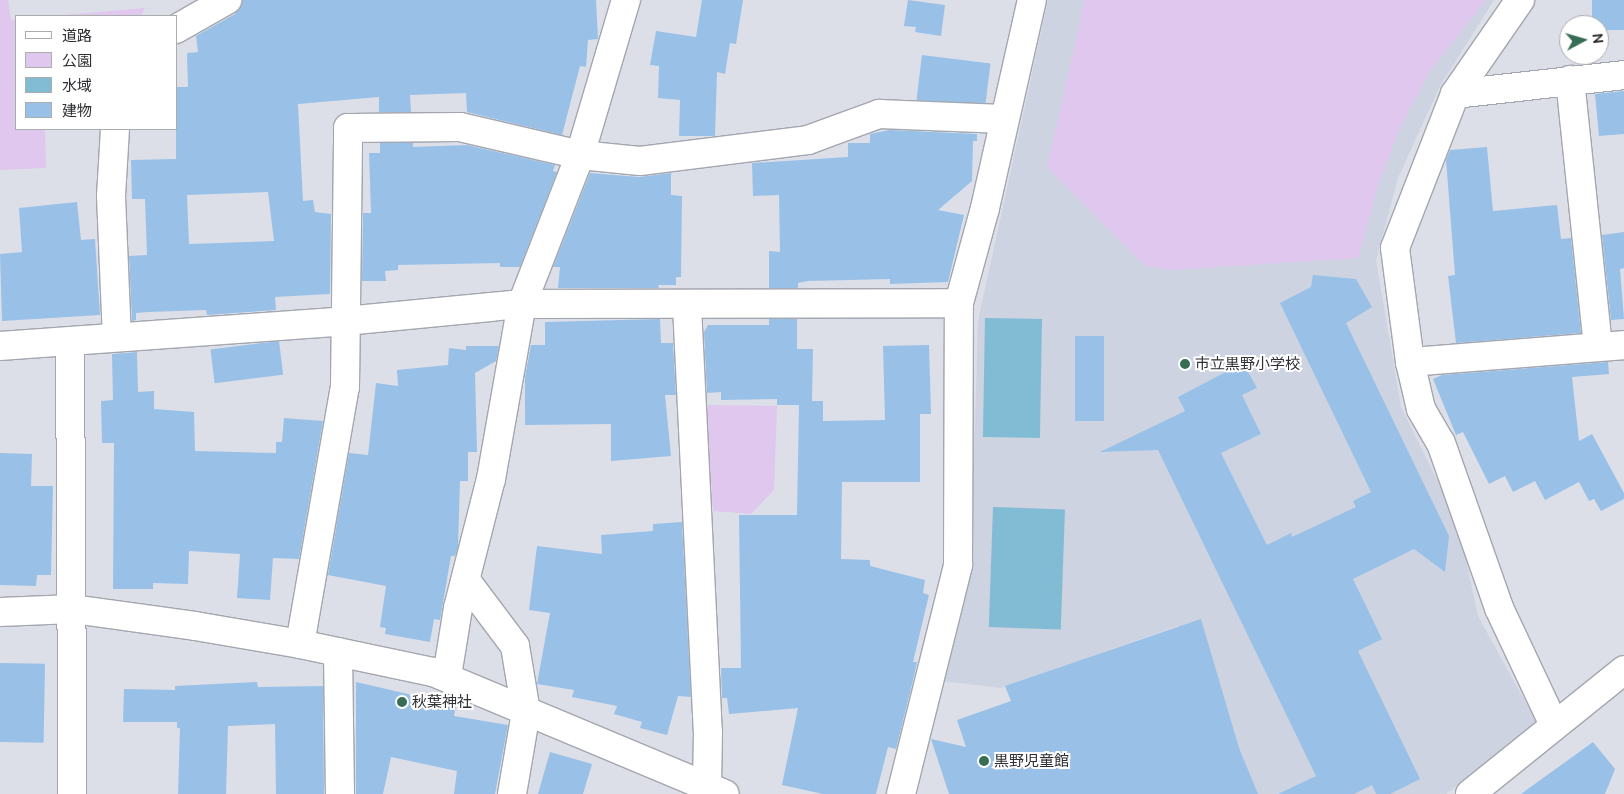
<!DOCTYPE html>
<html>
<head>
<meta charset="utf-8">
<style>
  body { margin:0 }
  #map { position:relative; width:1624px; height:794px; overflow:hidden; background:#dcdfe8; font-family:Ubuntu,"Noto Sans JP",sans-serif }
  div>[style] { position:absolute }
  .built>* { inset:0; background:#cdd3e1 }
  .green>* { inset:0; background:#dfc7ed }
  .water>* { inset:0; background:#82bbd4; transform-origin:0 0 }
  .building>* { inset:0; background:#99c0e7; transform-origin:0 0 }
  .roads { filter:drop-shadow(1px 0 #a3a6ae) drop-shadow(-1px 0 #a3a6ae) drop-shadow(0 1px #a3a6ae) drop-shadow(0 -1px #a3a6ae) }
  .minor>* { height:28px; margin:-14px; padding:0 14px; transform-origin:14px; border-radius:14px; background:#fff }
  .dots>* { width:14px; height:14px; translate:-50% -50%; box-sizing:border-box; border:2px solid #fff; border-radius:50% }
  span { translate:-50% -50%; white-space:nowrap; text-align:center; line-height:1.15; -webkit-text-stroke:4px #fff; paint-order:stroke }
  .poi-label { font-size:15px; color:#2e2f32 }
  .left { translate:0 -50%; text-align:left }
  .legend { position:absolute; left:15px; top:15px; width:162px; height:115px; box-sizing:border-box; background:#fff; border:1px solid #abacad; margin:0; padding:6px 9px; list-style:none; font-size:15px; color:#2e2f32 }
  .legend li { display:flex; align-items:center; gap:10px; height:25px }
  .legend b { width:25px; border:1px solid #abacad }
  .north { position:absolute; left:1559px; top:15px; width:50px; height:50px; box-sizing:border-box; background:#fff; border:1px solid #abacad; border-radius:50%; rotate:84deg; font-size:14px; font-weight:700; line-height:20px; text-align:center; color:#2e2f32 }
  .north::after { content:''; display:block; margin:auto; width:18px; height:22px; background:#366d54; clip-path:polygon(50% 0,100% 100%,50% 72%,0 100%) }
</style>
</head>
<body>
<div id="map">
  <div class="built">
    <div style="clip-path:polygon(1048px 0,1494px 0,1440px 86px,1398px 178px,1376px 260px,1401px 407px,1458px 522px,1478px 616px,1537px 723px,1446px 794px,1119px 794px,1221px 753px,1178px 626px,1001px 688px,942px 681px,971px 562px,978px 321px)"></div>
  </div>
  <div class="green">
    <div style="clip-path:polygon(0 0,8px 0,11px 20px,16px 20px,16px 129px,45px 129px,46px 168px,0 170px)"></div>
    <div style="clip-path:polygon(1085px 0,1486px 0,1430px 71px,1400px 128px,1379px 182px,1358px 258px,1172px 270px,1145px 266px,1047px 167px)"></div>
    <div style="clip-path:polygon(145px 8px,141px 16px,53px 16px)"></div>
    <div style="clip-path:polygon(706px 405px,777px 406px,774px 490px,751px 514px,713px 511px)"></div>
  </div>
  <div class="water">
    <div style="left:985px;top:318px;width:57px;height:119px;rotate:1deg"></div>
    <div style="left:993px;top:507px;width:72px;height:120px;rotate:2deg"></div>
  </div>
  <div class="building">
    <div style="clip-path:polygon(evenodd,243px 0,596px 0,598px 39px,588px 40px,586px 67px,580px 66px,562px 135px,467px 112px,466px 93px,410px 95px,411px 112px,379px 112px,379px 97px,298px 104px,303px 201px,313px 200px,315px 212px,331px 214px,330px 294px,275px 297px,276px 310px,207px 315px,206px 310px,148px 312px,136px 313px,136px 320px,132px 321px,129px 256px,147px 255px,145px 199px,132px 199px,131px 160px,176px 159px,176px 87px,188px 87px,187px 53px,198px 52px,196px 36px,235px 14px,243px 0,268px 192px,274px 241px,189px 244px,187px 195px,268px 192px)"></div>
    <div style="clip-path:polygon(702px 0,743px 0,736px 44px,730px 43px,725px 74px,717px 72px,715px 136px,679px 136px,680px 100px,658px 98px,659px 66px,650px 65px,656px 31px,696px 37px)"></div>
    <div style="clip-path:polygon(908px 0,945px 5px,941px 36px,915px 32px,916px 27px,904px 26px)"></div>
    <div style="clip-path:polygon(1592px 0,1624px 0,1624px 30px,1599px 30px,1599px 25px,1592px 25px)"></div>
    <div style="left:922px;top:55px;width:69px;height:45px;rotate:7deg"></div>
    <div style="clip-path:polygon(1624px 91px,1624px 134px,1599px 136px,1595px 94px)"></div>
    <div style="clip-path:polygon(890px 130px,977px 134px,977px 141px,973px 141px,972px 181px,938px 210px,964px 215px,948px 282px,890px 284px,890px 279px,808px 281px,798px 283px,798px 288px,769px 288px,769px 251px,780px 252px,779px 195px,753px 196px,752px 163px,848px 157px,848px 143px,870px 143px,870px 134px)"></div>
    <div style="clip-path:polygon(380px 143px,413px 143px,413px 147px,467px 145px,555px 165px,553px 171px,557px 172px,520px 267px,500px 267px,500px 263px,398px 265px,398px 270px,385px 271px,386px 281px,362px 281px,363px 213px,371px 213px,369px 153px,380px 153px)"></div>
    <div style="clip-path:polygon(1487px 147px,1493px 211px,1557px 205px,1561px 239px,1571px 238px,1581px 333px,1456px 343px,1448px 276px,1455px 275px,1446px 160px,1450px 150px)"></div>
    <div style="clip-path:polygon(590px 173px,639px 177px,671px 173px,671px 195px,682px 196px,681px 277px,676px 277px,676px 285px,658px 285px,659px 288px,558px 288px,560px 267px,553px 267px)"></div>
    <div style="clip-path:polygon(77px 202px,81px 240px,95px 239px,100px 315px,2px 321px,0 254px,22px 252px,19px 208px)"></div>
    <div style="clip-path:polygon(1624px 232px,1624px 268px,1620px 269px,1624px 319px,1611px 320px,1602px 235px)"></div>
    <div style="clip-path:polygon(1313px 275px,1356px 279px,1372px 307px,1346px 323px,1449px 536px,1445px 572px,1414px 549px,1353px 579px,1382px 639px,1358px 651px,1420px 779px,1390px 794px,1376px 794px,1372px 785px,1354px 794px,1278px 794px,1316px 776px,1158px 450px,1100px 452px,1185px 411px,1178px 397px,1243px 363px,1257px 388px,1242px 395px,1261px 434px,1221px 453px,1267px 545px,1291px 533px,1292px 537px,1356px 507px,1353px 501px,1371px 492px,1280px 303px,1311px 287px)"></div>
    <div style="clip-path:polygon(660px 319px,661px 343px,673px 343px,676px 395px,665px 395px,671px 456px,611px 461px,611px 424px,525px 425px,525px 377px,531px 345px,545px 345px,545px 322px)"></div>
    <div style="clip-path:polygon(769px 319px,797px 319px,797px 349px,813px 349px,812px 401px,823px 401px,823px 421px,885px 420px,883px 346px,929px 345px,931px 414px,920px 414px,920px 482px,842px 482px,841px 559px,870px 560px,870px 566px,925px 580px,923px 593px,929px 595px,913px 662px,917px 662px,914px 676px,896px 749px,888px 747px,876px 794px,823px 794px,782px 785px,798px 708px,729px 714px,727px 698px,722px 698px,721px 668px,741px 668px,739px 515px,797px 515px,799px 405px,777px 405px,777px 399px,721px 400px,721px 392px,707px 393px,704px 332px,708px 325px,769px 325px)"></div>
    <div style="left:1075px;top:336px;width:29px;height:85px"></div>
    <div style="left:279px;top:341px;width:34px;height:69px;rotate:83deg"></div>
    <div style="clip-path:polygon(466px 346px,499px 346px,496px 361px,475px 373px,477px 452px,468px 452px,468px 481px,460px 481px,458px 547px,455px 556px,451px 556px,440px 620px,434px 619px,430px 642px,385px 634px,386px 628px,380px 627px,386px 586px,328px 575px,349px 453px,368px 455px,376px 383px,398px 386px,397px 370px,448px 365px,449px 348px,466px 350px)"></div>
    <div style="clip-path:polygon(137px 352px,138px 392px,154px 391px,154px 409px,194px 412px,195px 451px,276px 453px,276px 442px,282px 442px,284px 418px,323px 421px,299px 559px,273px 558px,270px 600px,237px 598px,240px 554px,189px 551px,188px 584px,153px 583px,153px 589px,113px 589px,114px 443px,102px 443px,101px 401px,113px 400px,112px 354px)"></div>
    <div style="clip-path:polygon(1608px 362px,1609px 374px,1572px 377px,1579px 441px,1592px 434px,1624px 493px,1624px 499px,1601px 511px,1594px 499px,1589px 501px,1579px 482px,1545px 500px,1535px 481px,1513px 492px,1505px 476px,1489px 484px,1463px 432px,1456px 435px,1433px 379px,1442px 375px)"></div>
    <div style="clip-path:polygon(0 453px,32px 454px,31px 486px,53px 486px,51px 575px,37px 575px,36px 586px,0 585px)"></div>
    <div style="clip-path:polygon(682px 522px,691px 697px,678px 696px,667px 735px,640px 728px,642px 722px,614px 714px,617px 706px,572px 697px,574px 690px,537px 684px,550px 613px,529px 610px,537px 546px,602px 554px,601px 535px,653px 531px,653px 524px)"></div>
    <div style="clip-path:polygon(1201px 619px,1239px 748px,1258px 794px,949px 794px,931px 739px,966px 747px,957px 720px,1011px 701px,1005px 686px)"></div>
    <div style="left:0;top:663px;width:45px;height:79px;rotate:1deg"></div>
    <div style="clip-path:polygon(257px 682px,258px 687px,323px 686px,324px 794px,276px 794px,275px 724px,228px 726px,226px 794px,178px 794px,180px 728px,177px 728px,177px 722px,123px 722px,124px 689px,175px 690px,175px 686px)"></div>
    <div style="clip-path:polygon(356px 682px,456px 705px,454px 716px,508px 725px,495px 794px,454px 794px,457px 771px,391px 757px,383px 794px,356px 794px)"></div>
    <div style="clip-path:polygon(1593px 742px,1615px 769px,1605px 794px,1521px 794px)"></div>
    <div style="clip-path:polygon(550px 752px,592px 764px,583px 794px,538px 794px)"></div>
  </div>
  <div class="roads">
    <div class="minor">
      <div style="left:1520px;top:0;width:114px;rotate:124.7deg"></div>
      <div style="left:1455px;top:94px;width:165px;rotate:111.3deg"></div>
      <div style="left:1395px;top:248px;width:115px;rotate:82.5deg"></div>
      <div style="left:1410px;top:362px;width:48px;rotate:76.8deg"></div>
      <div style="left:1421px;top:409px;width:39px;rotate:60deg"></div>
      <div style="left:1441px;top:443px;width:175px;rotate:70.6deg"></div>
      <div style="left:1499px;top:608px;width:129px;rotate:64.8deg"></div>
      <div style="left:176px;top:29px;width:59px;rotate:-29.6deg"></div>
      <div style="left:1570px;top:80px;width:268px;rotate:84deg"></div>
      <div style="left:1455px;top:94px;width:170px;rotate:-6.4deg"></div>
      <div style="left:115px;top:129px;width:67px;rotate:93.4deg"></div>
      <div style="left:111px;top:196px;width:141px;rotate:87.6deg"></div>
      <div style="left:687px;top:306px;width:427px;rotate:87.2deg"></div>
      <div style="left:708px;top:732px;width:53px;rotate:91.1deg"></div>
      <div style="left:70px;top:341px;width:453px;rotate:89.7deg"></div>
      <div style="left:0;top:346px;width:346px;rotate:-4.1deg"></div>
      <div style="left:345px;top:321px;width:178px;rotate:-5.5deg"></div>
      <div style="left:522px;top:304px;width:437px;rotate:-0.1deg"></div>
      <div style="left:1410px;top:362px;width:215px;rotate:-4.5deg"></div>
      <div style="left:467px;top:582px;width:80px;rotate:53.1deg"></div>
      <div style="left:515px;top:646px;width:67px;rotate:80.5deg"></div>
      <div style="left:526px;top:712px;width:83px;rotate:99.7deg"></div>
      <div style="left:0;top:612px;width:73px;rotate:-2.4deg"></div>
      <div style="left:73px;top:609px;width:123px;rotate:7.9deg"></div>
      <div style="left:195px;top:626px;width:107px;rotate:9.7deg"></div>
      <div style="left:300px;top:644px;width:136px;rotate:11.9deg"></div>
      <div style="left:433px;top:672px;width:316px;rotate:22.7deg"></div>
      <div style="left:300px;top:644px;width:261px;rotate:-80.1deg"></div>
      <div style="left:345px;top:387px;width:259px;rotate:-89.3deg"></div>
      <div style="left:348px;top:128px;width:112px;rotate:-0.5deg"></div>
      <div style="left:460px;top:127px;width:123px;rotate:13.1deg"></div>
      <div style="left:580px;top:155px;width:60px;rotate:5.7deg"></div>
      <div style="left:640px;top:161px;width:169px;rotate:-7.1deg"></div>
      <div style="left:808px;top:140px;width:76px;rotate:-20.1deg"></div>
      <div style="left:879px;top:114px;width:125px;rotate:2.3deg"></div>
      <div style="left:338px;top:652px;width:142px;rotate:89.2deg"></div>
      <div style="left:447px;top:676px;width:69px;rotate:-80.8deg"></div>
      <div style="left:458px;top:608px;width:133px;rotate:-75.7deg"></div>
      <div style="left:491px;top:479px;width:178px;rotate:-80deg"></div>
      <div style="left:522px;top:304px;width:160px;rotate:-68.7deg"></div>
      <div style="left:580px;top:155px;width:162px;rotate:-73.5deg"></div>
      <div style="left:901px;top:794px;width:236px;rotate:-76deg"></div>
      <div style="left:958px;top:565px;width:262px;rotate:-89.8deg"></div>
      <div style="left:959px;top:303px;width:98px;rotate:-74.7deg"></div>
      <div style="left:985px;top:208px;width:213px;rotate:-77.3deg"></div>
      <div style="left:1470px;top:794px;width:198px;rotate:-38.8deg"></div>
    </div>
  </div>
  <div class="dots">
    <div style="left:1185px;top:364px;background:#366d54"></div>
    <div style="left:402px;top:702px;background:#366d54"></div>
    <div style="left:984px;top:761px;background:#366d54"></div>
  </div>
  <div class="poi-label">
    <span class="left" style="left:1195px;top:364px">市立黒野小学校</span>
    <span class="left" style="left:412px;top:702px">秋葉神社</span>
    <span class="left" style="left:994px;top:761px">黒野児童館</span>
  </div>
  <ul class="legend">
  <li><b style="height:6px;background:#fff"></b>道路</li>
  <li><b style="height:14px;background:#dfc7ed"></b>公園</li>
  <li><b style="height:14px;background:#82bbd4"></b>水域</li>
  <li><b style="height:14px;background:#99c0e7"></b>建物</li>
  </ul>
  <div class="north">N</div>
</div>
</body>
</html>
